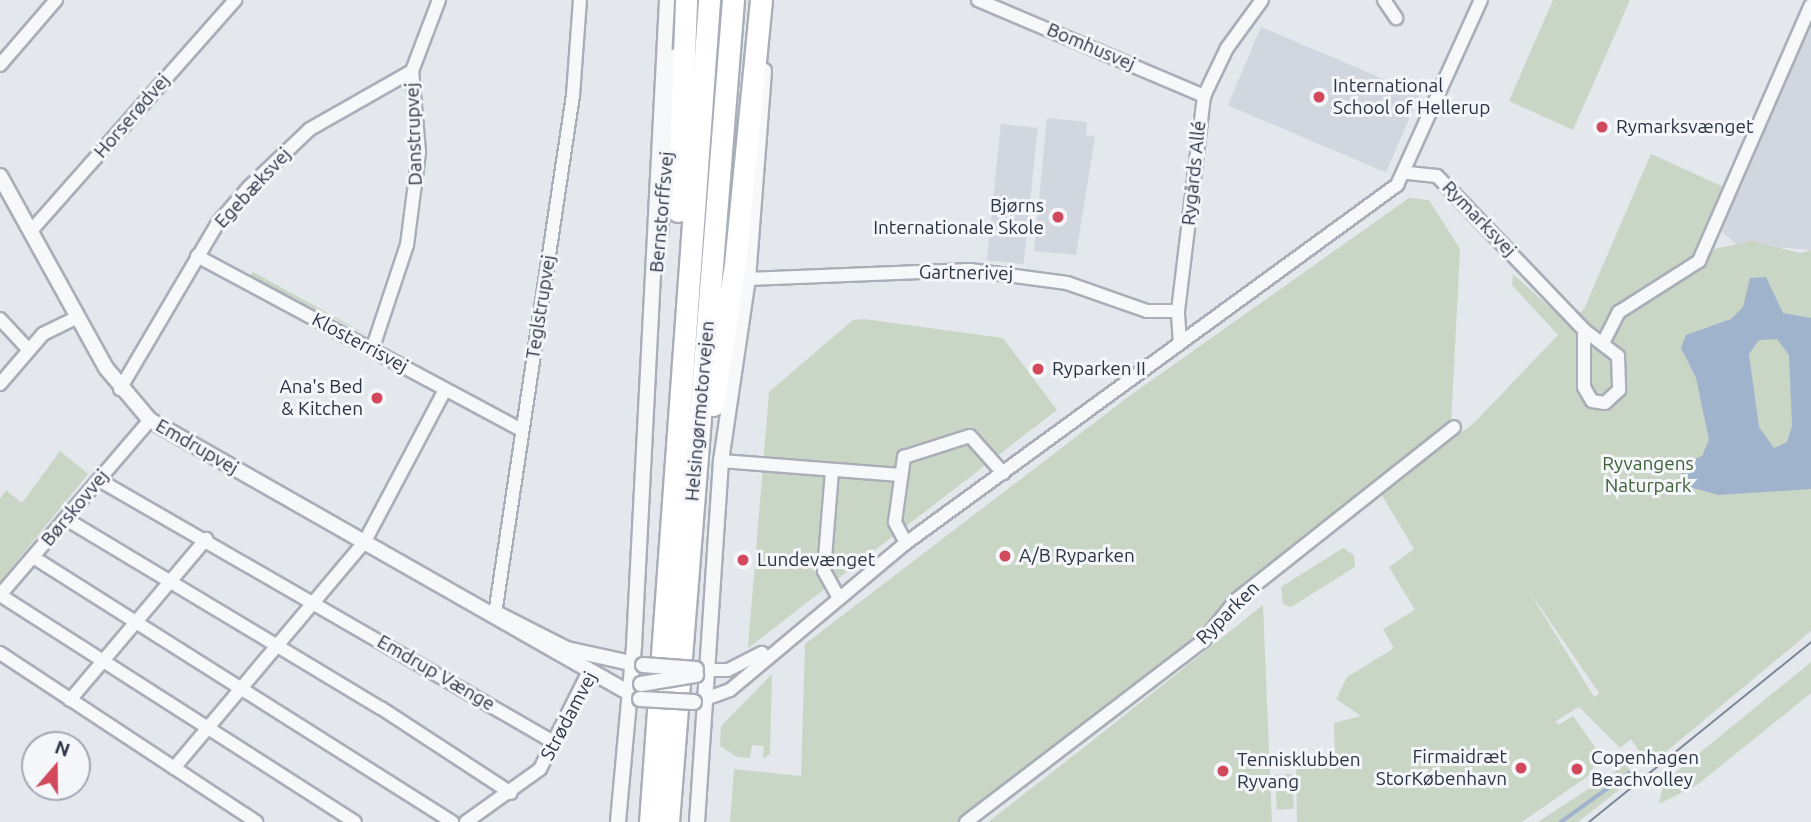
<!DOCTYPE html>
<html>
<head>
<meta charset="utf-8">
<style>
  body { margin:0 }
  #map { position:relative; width:1811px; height:822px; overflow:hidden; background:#e4e7ec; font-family:Ubuntu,sans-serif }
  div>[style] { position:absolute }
  .built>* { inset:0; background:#d2d6de; transform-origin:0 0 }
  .green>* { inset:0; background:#c9d6c5; transform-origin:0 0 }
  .water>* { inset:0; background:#9fb4cc }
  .stream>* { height:3.5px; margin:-1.75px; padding:0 1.75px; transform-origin:1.75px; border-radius:1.75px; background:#9fb4cc }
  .roads { filter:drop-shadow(2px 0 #a9aeb7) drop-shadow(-2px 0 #a9aeb7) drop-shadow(0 2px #a9aeb7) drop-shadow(0 -2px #a9aeb7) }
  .minor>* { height:12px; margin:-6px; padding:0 6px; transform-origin:6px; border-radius:6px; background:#f7f8fa }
  .tertiary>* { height:14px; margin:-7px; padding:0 7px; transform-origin:7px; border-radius:7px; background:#f7f8fa }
  .motorway>* { height:21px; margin:-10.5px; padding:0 10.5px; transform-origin:10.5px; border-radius:10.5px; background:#fff }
  .tram>* { height:2px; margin:-1px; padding:0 1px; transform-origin:1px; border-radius:1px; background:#7d8696 }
  .bridges { filter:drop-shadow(2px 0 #a9aeb7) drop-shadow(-2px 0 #a9aeb7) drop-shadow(0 2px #a9aeb7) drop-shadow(0 -2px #a9aeb7) }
  .tertiary-bridge>* { height:14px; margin:-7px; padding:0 7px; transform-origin:7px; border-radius:7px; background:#f7f8fa }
  .dots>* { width:19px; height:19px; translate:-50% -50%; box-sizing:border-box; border:4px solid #f4f6f9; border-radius:50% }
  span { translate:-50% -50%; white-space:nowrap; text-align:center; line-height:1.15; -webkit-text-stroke:6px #f4f6f9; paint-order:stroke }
  .street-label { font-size:19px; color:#2b3445 }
  .poi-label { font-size:19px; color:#2b3445 }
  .left { translate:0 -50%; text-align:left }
  .right { translate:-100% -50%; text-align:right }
  .park-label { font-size:19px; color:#3f6138 }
  .north { position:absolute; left:21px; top:731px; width:70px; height:70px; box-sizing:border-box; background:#f4f6f9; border:2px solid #a4a8b1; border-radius:50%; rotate:20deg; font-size:19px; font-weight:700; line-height:28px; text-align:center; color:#2b3445 }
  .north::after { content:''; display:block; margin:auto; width:24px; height:32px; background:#d1495b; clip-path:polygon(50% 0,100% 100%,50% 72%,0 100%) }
</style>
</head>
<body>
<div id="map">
  <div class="built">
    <div style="clip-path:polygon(1811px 24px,1811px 250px,1736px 244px,1721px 231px)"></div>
    <div style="left:1261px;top:27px;width:172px;height:85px;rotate:23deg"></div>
    <div style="clip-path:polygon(1047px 118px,1087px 122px,1086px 135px,1095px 136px,1076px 255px,1034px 251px)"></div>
    <div style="left:1001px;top:124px;width:37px;height:137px;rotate:6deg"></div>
  </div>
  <div class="green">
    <div style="clip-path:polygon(1553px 0,1630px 0,1573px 130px,1509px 101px)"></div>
    <div style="clip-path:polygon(evenodd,1651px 154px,1726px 188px,1699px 252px,1753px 241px,1800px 253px,1811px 250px,1811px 631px,1649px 766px,1631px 739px,1620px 748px,1579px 707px,1556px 721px,1558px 725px,1573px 716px,1595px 747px,1596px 763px,1588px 776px,1522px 822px,1297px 822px,1296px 764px,1335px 761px,1334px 723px,1361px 716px,1336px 699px,1347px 677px,1394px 648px,1383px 629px,1415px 610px,1389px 567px,1414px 549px,1380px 492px,1474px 423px,1558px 335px,1512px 285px,1513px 274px,1568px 324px,1584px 309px,1651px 154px,1527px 588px,1599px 693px,1599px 694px,1594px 697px,1527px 588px)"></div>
    <div style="clip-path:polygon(1409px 198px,1429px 200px,1460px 249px,1451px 426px,1221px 606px,1200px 637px,958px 822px,730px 822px,734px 769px,801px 776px,805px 644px,1128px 397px)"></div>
    <div style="clip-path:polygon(253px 272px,373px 338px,250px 276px)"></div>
    <div style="clip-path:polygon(864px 319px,1003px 338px,1057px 410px,748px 648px,769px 392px,853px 320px)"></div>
    <div style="clip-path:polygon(60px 451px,88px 474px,0 582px,0 499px,6px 490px,22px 503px)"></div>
    <div style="clip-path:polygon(1343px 548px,1354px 555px,1355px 567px,1291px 607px,1283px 604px,1281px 587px)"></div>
    <div style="clip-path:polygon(1263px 605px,1272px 822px,988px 822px,1082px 749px)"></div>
    <div style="clip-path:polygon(1811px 662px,1811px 693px,1697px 785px,1659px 804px,1664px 782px)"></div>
    <div style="clip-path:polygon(772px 674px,770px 754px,763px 759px,764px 746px,752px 745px,750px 758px,737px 757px,720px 746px,721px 726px)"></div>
    <div style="clip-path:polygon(1626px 764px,1634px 778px,1578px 822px,1538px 822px)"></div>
    <div style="left:1292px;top:774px;width:35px;height:17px;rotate:87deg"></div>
  </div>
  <div class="water">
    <div style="clip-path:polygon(evenodd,1766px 277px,1783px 313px,1811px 318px,1811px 489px,1718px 495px,1683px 485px,1681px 464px,1702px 456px,1709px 440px,1696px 378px,1681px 348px,1686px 335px,1731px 319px,1743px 307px,1750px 278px,1766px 277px,1777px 339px,1789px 355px,1792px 426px,1787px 442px,1774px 448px,1759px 427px,1749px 354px,1759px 340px,1777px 339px)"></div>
  </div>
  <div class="stream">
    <div style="left:1561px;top:822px;width:84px;rotate:-35.8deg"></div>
  </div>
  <div class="roads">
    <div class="minor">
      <div style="left:978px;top:0;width:246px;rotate:23deg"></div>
      <div style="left:1384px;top:0;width:22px;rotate:56deg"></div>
      <div style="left:0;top:65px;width:86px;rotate:-49.3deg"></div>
      <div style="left:1408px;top:173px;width:29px;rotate:6deg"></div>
      <div style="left:1437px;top:176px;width:213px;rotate:46.3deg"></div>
      <div style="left:1584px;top:330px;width:43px;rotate:37.4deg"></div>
      <div style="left:1618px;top:356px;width:34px;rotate:88deg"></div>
      <div style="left:1619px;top:390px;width:19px;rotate:137deg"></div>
      <div style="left:1605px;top:403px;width:13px;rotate:-171deg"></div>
      <div style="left:1592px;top:401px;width:16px;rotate:-120deg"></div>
      <div style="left:1584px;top:387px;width:57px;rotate:-90deg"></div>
      <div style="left:30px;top:232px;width:310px;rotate:-48.5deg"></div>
      <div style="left:197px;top:256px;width:369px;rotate:28.2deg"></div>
      <div style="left:748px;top:279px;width:222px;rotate:-2.3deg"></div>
      <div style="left:970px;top:270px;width:98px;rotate:7.6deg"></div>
      <div style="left:1067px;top:283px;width:85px;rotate:19.3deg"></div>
      <div style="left:1147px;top:311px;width:31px"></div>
      <div style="left:0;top:319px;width:41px;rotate:47deg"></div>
      <div style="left:1180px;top:343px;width:32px;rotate:-94deg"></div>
      <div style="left:1178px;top:311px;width:217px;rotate:-83.1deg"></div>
      <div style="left:1204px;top:96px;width:53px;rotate:-64.4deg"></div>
      <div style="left:1227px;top:48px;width:59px;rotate:-53.9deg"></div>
      <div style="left:1603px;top:343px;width:35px;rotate:-63deg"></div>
      <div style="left:1619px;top:312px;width:95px;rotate:-32.5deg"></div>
      <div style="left:1699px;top:261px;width:279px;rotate:-66.4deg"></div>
      <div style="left:372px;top:350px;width:111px;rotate:-71.6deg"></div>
      <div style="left:407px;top:245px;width:94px;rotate:-82.6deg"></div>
      <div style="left:419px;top:152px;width:81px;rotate:-94.9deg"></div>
      <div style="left:412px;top:71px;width:76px;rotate:-69.2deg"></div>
      <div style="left:0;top:384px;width:66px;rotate:-49.3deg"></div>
      <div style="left:43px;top:334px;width:39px;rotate:-26deg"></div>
      <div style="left:120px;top:389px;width:191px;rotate:-59.5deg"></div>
      <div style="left:217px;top:224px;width:49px;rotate:-49.1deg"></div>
      <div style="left:249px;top:187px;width:84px;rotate:-43.6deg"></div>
      <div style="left:310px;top:129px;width:117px;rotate:-29.6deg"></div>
      <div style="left:150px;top:420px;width:230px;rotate:130.6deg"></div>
      <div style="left:0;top:595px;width:421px;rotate:32.6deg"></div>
      <div style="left:721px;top:461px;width:180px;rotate:4.5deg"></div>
      <div style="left:832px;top:471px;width:100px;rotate:94.6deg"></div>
      <div style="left:824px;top:571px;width:29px;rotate:61deg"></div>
      <div style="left:99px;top:480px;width:526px;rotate:29.97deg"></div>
      <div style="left:66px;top:519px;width:367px;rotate:31deg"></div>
      <div style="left:381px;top:708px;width:155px;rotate:33.2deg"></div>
      <div style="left:906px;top:543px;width:24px;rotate:-118deg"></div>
      <div style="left:895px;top:522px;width:66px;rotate:-82.1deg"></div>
      <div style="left:904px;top:457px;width:69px;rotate:-17.7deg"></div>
      <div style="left:970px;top:436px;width:50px;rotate:48.3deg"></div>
      <div style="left:33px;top:557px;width:496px;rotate:32.3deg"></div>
      <div style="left:495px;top:614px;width:525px;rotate:-81.45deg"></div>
      <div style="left:573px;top:95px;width:95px;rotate:-85.8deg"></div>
      <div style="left:0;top:653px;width:307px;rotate:33.4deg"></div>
      <div style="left:704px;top:670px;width:24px"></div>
      <div style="left:728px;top:670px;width:38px;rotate:-27deg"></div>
      <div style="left:705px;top:699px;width:27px;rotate:-20deg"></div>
      <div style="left:730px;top:690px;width:229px;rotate:-39.9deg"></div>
      <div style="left:906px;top:543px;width:608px;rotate:-36.1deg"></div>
      <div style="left:1397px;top:185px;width:203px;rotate:-65.6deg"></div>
      <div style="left:70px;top:700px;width:211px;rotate:-49.8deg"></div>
      <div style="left:174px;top:768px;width:297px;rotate:-49.9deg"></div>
      <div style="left:365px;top:541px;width:171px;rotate:-62.1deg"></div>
      <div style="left:466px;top:822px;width:91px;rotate:-35.6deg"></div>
      <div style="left:540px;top:769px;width:110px;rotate:-63.4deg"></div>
      <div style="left:966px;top:822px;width:300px;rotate:-37.4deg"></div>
      <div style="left:1204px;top:640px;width:51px;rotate:-51.3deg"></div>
      <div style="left:1236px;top:600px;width:278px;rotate:-38.4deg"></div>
    </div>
    <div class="tertiary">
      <div style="left:0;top:176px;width:219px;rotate:61.1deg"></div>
      <div style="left:106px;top:368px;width:68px;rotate:49.8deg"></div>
      <div style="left:150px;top:420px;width:564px;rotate:29.66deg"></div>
      <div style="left:660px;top:236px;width:180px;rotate:-85.5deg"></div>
      <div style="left:500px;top:615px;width:75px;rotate:26.9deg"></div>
      <div style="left:567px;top:649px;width:75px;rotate:12.4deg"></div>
      <div style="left:618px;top:822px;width:178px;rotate:-84.8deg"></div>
      <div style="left:634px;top:645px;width:646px;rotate:-87.07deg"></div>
      <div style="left:697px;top:822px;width:362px;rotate:-86.2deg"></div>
      <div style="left:721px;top:461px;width:184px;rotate:-81.6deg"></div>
      <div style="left:748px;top:279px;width:209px;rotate:-85.6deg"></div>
    </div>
    <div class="motorway">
      <div style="left:678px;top:211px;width:211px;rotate:-87.8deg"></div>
      <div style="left:713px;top:405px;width:142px;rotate:-81.1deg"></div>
      <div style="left:735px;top:265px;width:266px;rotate:-84.4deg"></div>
      <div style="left:650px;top:822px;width:824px;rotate:-85.89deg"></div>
      <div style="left:668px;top:822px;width:825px;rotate:-85.48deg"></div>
    </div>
  </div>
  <div class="tram">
    <div style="left:1589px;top:822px;width:286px;rotate:-39deg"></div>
  </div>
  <div class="bridges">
    <div class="tertiary-bridge">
      <div style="left:643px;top:665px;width:53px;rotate:4.3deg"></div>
      <div style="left:641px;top:684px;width:56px;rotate:-9.3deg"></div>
      <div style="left:640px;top:699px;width:54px;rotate:3.2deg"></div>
    </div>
  </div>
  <div class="dots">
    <div style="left:1319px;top:97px;background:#d1495b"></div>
    <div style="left:1602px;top:127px;background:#d1495b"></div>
    <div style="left:1058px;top:217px;background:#d1495b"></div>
    <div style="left:1038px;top:369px;background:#d1495b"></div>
    <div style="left:377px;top:398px;background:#d1495b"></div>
    <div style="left:1005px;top:556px;background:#d1495b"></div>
    <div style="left:743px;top:560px;background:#d1495b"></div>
    <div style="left:1521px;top:768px;background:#d1495b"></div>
    <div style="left:1577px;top:769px;background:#d1495b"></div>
    <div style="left:1223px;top:771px;background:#d1495b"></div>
  </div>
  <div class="street-label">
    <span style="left:1091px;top:47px;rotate:23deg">Bomhusvej</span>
    <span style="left:132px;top:116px;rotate:-49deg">Horserødvej</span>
    <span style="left:414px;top:134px;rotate:-92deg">Danstrupvej</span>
    <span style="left:1194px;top:173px;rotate:-84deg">Rygårds Allé</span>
    <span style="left:253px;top:188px;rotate:-47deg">Egebæksvej</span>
    <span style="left:662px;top:212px;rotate:-85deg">Bernstorffsvej</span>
    <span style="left:1479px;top:219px;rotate:46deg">Rymarksvej</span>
    <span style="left:966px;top:273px;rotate:1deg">Gartnerivej</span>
    <span style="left:541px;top:307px;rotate:-81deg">Teglstrupvej</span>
    <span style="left:360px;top:343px;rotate:28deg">Klosterrisvej</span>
    <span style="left:700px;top:411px;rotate:-85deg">Helsingørmotorvejen</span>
    <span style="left:197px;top:447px;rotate:30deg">Emdrupvej</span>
    <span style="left:75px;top:508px;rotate:-50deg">Børskovvej</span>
    <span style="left:1228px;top:613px;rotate:-45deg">Ryparken</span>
    <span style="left:436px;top:673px;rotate:30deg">Emdrup Vænge</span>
    <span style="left:569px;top:716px;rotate:-62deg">Strødamvej</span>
  </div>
  <div class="poi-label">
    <span class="left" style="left:1333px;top:97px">International<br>School of Hellerup</span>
    <span class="left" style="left:1616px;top:127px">Rymarksvænget</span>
    <span class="right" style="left:1044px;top:217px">Bjørns<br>Internationale Skole</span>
    <span class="left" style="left:1052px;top:369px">Ryparken II</span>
    <span class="right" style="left:363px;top:398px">Ana's Bed<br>&amp; Kitchen</span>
    <span class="left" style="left:1019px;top:556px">A/B Ryparken</span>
    <span class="left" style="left:757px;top:560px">Lundevænget</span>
    <span class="right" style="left:1507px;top:768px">Firmaidræt<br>StorKøbenhavn</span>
    <span class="left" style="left:1591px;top:769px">Copenhagen<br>Beachvolley</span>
    <span class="left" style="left:1237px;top:771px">Tennisklubben<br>Ryvang</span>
  </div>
  <div class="park-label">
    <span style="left:1648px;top:475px">Ryvangens<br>Naturpark</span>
  </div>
  <div class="north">N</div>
</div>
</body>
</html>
